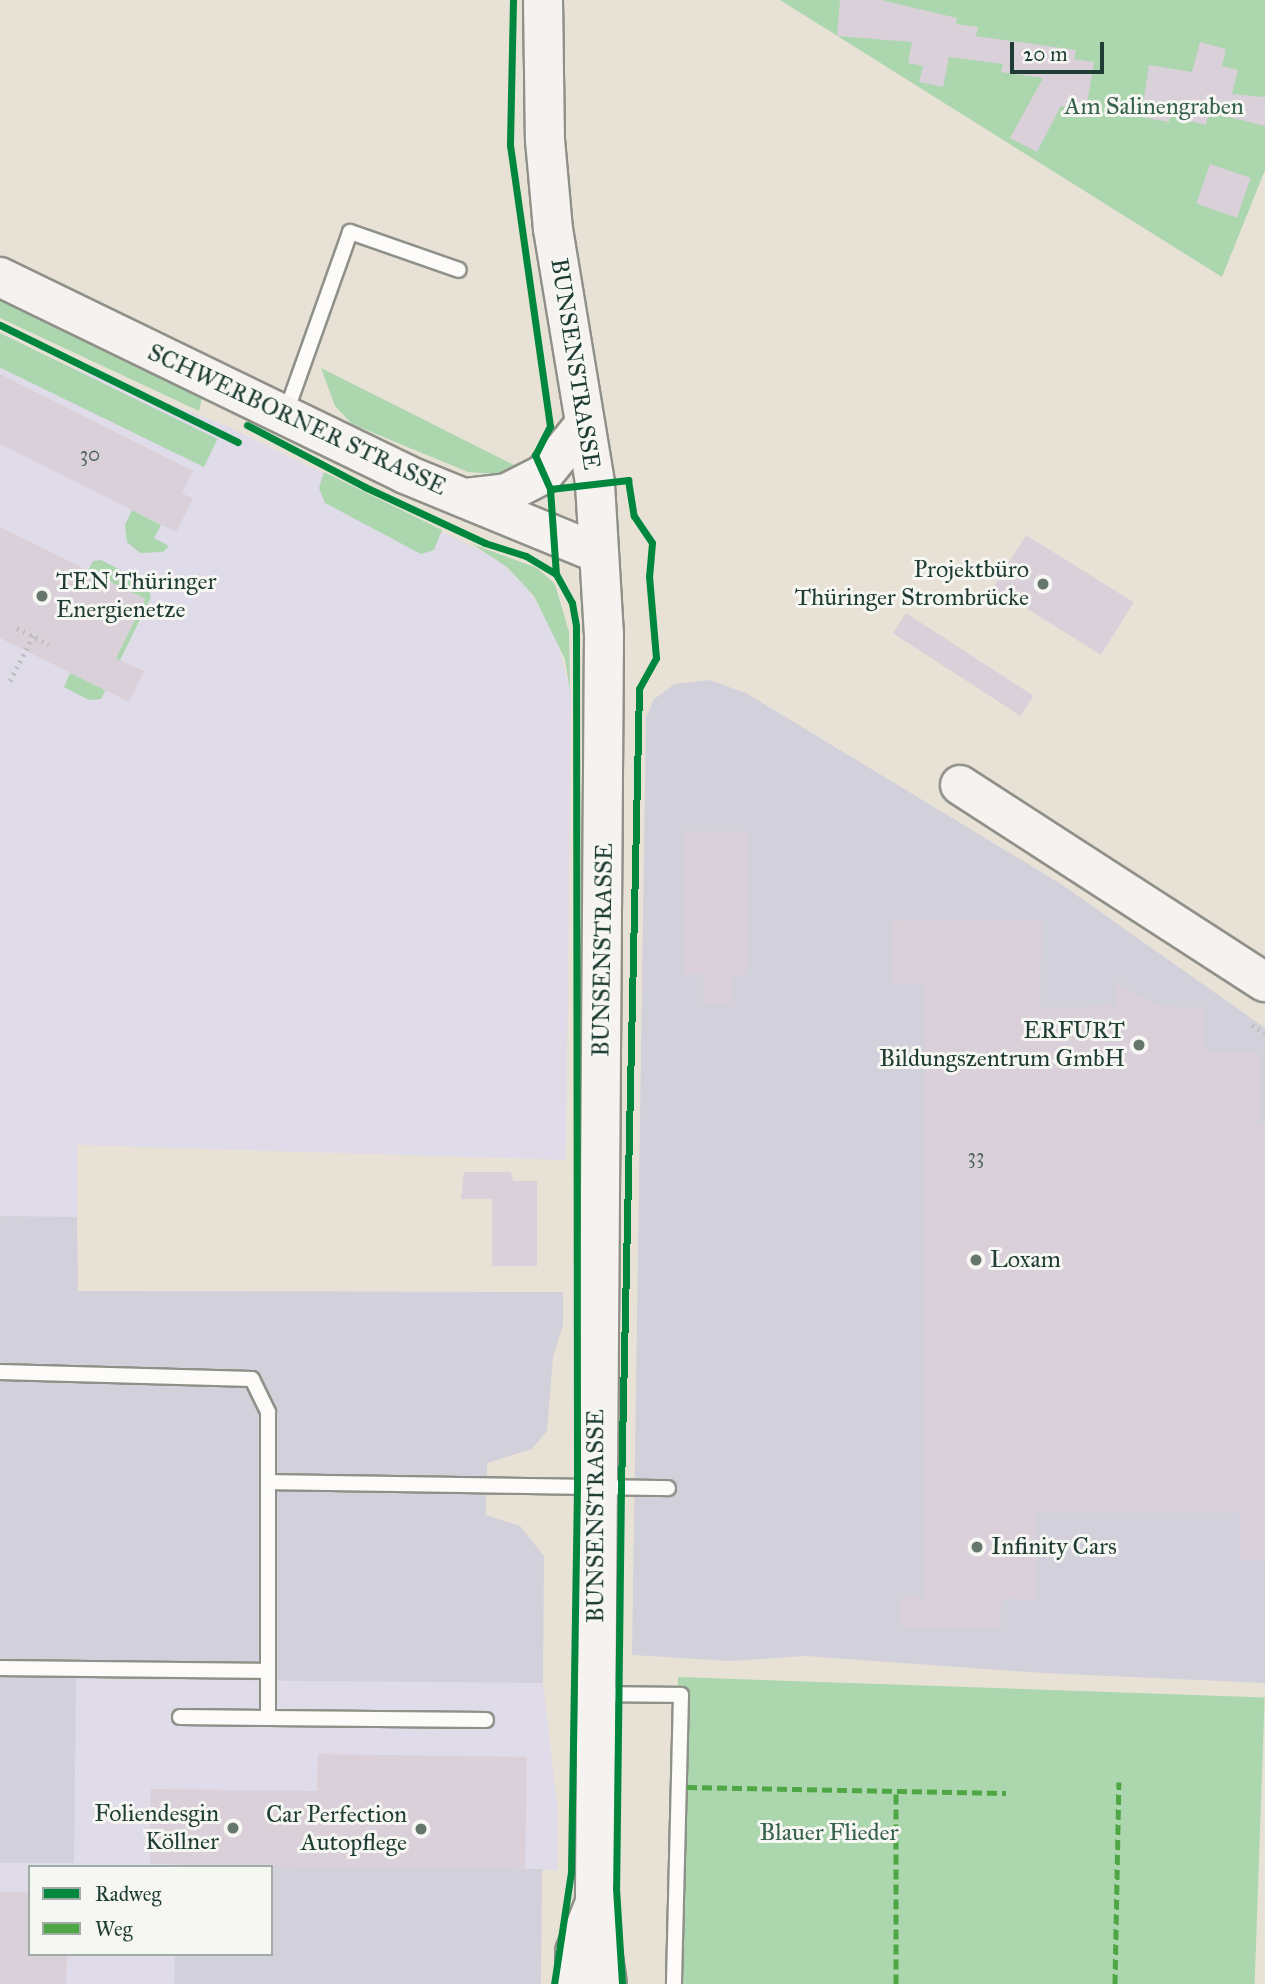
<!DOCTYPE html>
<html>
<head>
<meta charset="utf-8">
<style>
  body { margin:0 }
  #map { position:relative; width:1265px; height:1984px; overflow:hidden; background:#e8e2d6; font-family:"IM FELL Great Primer",serif }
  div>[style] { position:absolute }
  .built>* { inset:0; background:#e0dbe8 }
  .industrial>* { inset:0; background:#d2d0da }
  .green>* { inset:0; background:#abd6ae; transform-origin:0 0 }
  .building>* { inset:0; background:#dad0d9; transform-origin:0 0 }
  .path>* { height:4.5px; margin-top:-2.25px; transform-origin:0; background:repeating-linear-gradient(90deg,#bdbebc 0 2px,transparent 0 7px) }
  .roads { filter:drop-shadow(2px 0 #8f9189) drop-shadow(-2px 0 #8f9189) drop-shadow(0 2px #8f9189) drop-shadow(0 -2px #8f9189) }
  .lane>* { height:14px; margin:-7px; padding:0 7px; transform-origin:7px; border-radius:7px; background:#fcfbf9 }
  .secondary>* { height:38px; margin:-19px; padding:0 19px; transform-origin:19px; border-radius:19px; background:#f6f2ef }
  .quiet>* { height:5px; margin-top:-2.5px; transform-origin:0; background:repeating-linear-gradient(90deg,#4fa644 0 10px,transparent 0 15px) }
  .cycleway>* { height:7px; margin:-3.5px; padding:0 3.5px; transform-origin:3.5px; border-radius:3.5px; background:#00873e }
  .dots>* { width:19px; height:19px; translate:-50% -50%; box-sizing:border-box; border:4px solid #f6f6f2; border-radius:50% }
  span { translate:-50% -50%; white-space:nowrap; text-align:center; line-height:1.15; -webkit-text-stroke:6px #f6f6f2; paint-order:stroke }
  .number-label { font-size:21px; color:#4e625d }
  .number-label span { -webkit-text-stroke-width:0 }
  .park-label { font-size:24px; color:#36614a }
  .street-label { font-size:24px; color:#1f3d34 }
  .poi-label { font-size:24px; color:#1f3d34 }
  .right { translate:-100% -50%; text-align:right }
  .left { translate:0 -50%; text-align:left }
  .legend { position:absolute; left:28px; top:1865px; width:245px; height:91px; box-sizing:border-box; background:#f6f6f2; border:2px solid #a0aca6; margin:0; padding:9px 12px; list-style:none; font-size:21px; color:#1f3d34 }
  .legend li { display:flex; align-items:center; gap:14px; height:35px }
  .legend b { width:35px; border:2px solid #a0aca6 }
  .scale { position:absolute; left:1010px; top:42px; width:94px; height:32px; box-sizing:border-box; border:4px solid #1f3d34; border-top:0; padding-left:9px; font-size:21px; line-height:24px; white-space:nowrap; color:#1f3d34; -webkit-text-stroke:5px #f6f6f2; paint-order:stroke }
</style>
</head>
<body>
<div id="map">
  <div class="built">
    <div style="clip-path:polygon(0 340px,227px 426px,497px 559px,527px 587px,554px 632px,571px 691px,566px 1160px,77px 1145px,77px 1217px,0 1217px)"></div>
    <div style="clip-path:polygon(75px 1679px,543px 1683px,557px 1803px,558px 1870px,30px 1867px,30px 1954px,175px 1954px,174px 1984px,0 1984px,0 1863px,74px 1863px)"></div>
  </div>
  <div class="industrial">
    <div style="clip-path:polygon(709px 680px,746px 693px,1061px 884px,1265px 1028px,1265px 1683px,1043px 1673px,805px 1656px,731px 1661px,632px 1655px,646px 717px,654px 699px,675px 684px)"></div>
    <div style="clip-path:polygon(0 1216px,77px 1217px,78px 1291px,563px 1292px,563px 1325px,553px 1357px,547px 1431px,532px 1449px,487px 1463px,486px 1515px,520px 1526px,544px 1556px,543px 1683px,76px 1679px,74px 1863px,0 1863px)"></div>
    <div style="clip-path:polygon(176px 1864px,542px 1869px,541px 1984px,174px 1984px,175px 1954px,271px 1954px,271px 1867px)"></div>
  </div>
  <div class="green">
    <div style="clip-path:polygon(780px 0,1265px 0,1265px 170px,1222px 277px)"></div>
    <div style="clip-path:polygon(0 300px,202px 398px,199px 411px,0 318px)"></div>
    <div style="left:0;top:333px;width:242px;height:31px;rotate:26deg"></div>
    <div style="clip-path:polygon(321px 368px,522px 469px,497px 474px,468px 472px,352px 424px,335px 406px)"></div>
    <div style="clip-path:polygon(324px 472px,442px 530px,434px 550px,421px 554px,325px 503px,319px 488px)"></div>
    <div style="clip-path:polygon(132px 510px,161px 525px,154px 538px,169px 546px,163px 552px,140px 553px,127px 542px,125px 525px)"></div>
    <div style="clip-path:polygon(472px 544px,537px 568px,555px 584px,569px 632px,570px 692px,565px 659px,534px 596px,507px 567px)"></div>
    <div style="clip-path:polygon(101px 560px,147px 584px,151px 597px,101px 699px,89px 700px,64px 687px,70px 673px,101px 688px,145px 599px,88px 571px,93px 561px)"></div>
    <div style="left:678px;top:1677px;width:587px;height:307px;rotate:2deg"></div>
  </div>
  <div class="building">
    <div style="clip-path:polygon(840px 0,881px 0,957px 18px,956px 24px,978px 27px,976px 36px,1076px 50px,1074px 59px,1094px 62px,1086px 110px,1061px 106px,1037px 152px,1010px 138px,1043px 78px,1001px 72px,1003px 64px,949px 57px,943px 87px,919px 82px,923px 66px,908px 63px,912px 42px,837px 36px)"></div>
    <div style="clip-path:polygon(1200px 42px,1226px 49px,1222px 66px,1238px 70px,1232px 94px,1265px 97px,1265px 126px,1209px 112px,1206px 125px,1170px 116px,1169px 122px,1141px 117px,1149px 65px,1192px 72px)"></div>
    <div style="left:1210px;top:164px;width:43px;height:42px;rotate:19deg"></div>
    <div style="clip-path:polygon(0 374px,193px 471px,182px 493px,193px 499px,176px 532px,0 444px)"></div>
    <div style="clip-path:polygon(0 527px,145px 599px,116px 658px,144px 671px,129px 702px,0 638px)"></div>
    <div style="left:1026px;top:535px;width:127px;height:62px;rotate:32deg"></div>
    <div style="left:906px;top:613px;width:152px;height:24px;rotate:33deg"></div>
    <div style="clip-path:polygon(686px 831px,748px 832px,746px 975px,732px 975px,732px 1004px,703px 1004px,703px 974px,684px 974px)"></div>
    <div style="clip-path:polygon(893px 920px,1042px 921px,1041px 1007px,1115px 1006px,1116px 981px,1155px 1006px,1202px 1007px,1202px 1050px,1258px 1051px,1258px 1123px,1265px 1123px,1265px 1560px,1240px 1560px,1241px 1512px,1036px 1513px,1036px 1599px,1002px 1598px,1001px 1628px,900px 1627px,900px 1598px,923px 1598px,925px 983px,892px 983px)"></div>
    <div style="clip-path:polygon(464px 1172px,511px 1172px,513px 1181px,537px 1181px,537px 1266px,492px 1266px,492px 1199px,461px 1199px)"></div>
    <div style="clip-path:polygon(318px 1754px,527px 1757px,525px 1870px,150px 1864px,151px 1789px,317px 1791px)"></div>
    <div style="clip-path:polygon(0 1892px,30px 1892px,30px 1954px,67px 1954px,66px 1984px,0 1984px)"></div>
  </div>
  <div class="path">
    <div style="left:17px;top:628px;width:36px;rotate:27deg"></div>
    <div style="left:10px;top:681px;width:51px;rotate:-62.9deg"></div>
    <div style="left:1252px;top:1025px;width:15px;rotate:32deg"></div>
  </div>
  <div class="roads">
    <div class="lane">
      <div style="left:285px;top:415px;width:194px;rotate:-70.4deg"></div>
      <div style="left:350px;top:232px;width:115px;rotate:19.2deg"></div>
      <div style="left:0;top:1372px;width:252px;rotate:1.6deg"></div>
      <div style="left:252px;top:1379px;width:37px;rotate:64deg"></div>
      <div style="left:268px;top:1412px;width:306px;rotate:90deg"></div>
      <div style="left:268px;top:1718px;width:218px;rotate:0.5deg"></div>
      <div style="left:270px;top:1482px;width:398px;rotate:0.9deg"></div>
      <div style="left:0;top:1668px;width:268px;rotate:0.6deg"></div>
      <div style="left:597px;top:1694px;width:84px;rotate:0.7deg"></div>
      <div style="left:681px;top:1695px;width:289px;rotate:91.4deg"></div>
      <div style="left:180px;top:1717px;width:88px;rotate:0.7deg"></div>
    </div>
    <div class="secondary">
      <div style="left:543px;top:0;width:140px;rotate:89.2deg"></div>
      <div style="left:545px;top:140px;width:89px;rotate:84.9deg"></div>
      <div style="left:553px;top:229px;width:258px;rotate:80.6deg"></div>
      <div style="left:595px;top:484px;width:150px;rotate:86.6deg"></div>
      <div style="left:604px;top:634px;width:1269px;rotate:90.41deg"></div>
      <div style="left:595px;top:1903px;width:82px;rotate:81.6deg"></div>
      <div style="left:0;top:277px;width:450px;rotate:25.9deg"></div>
      <div style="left:405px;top:474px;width:209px;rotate:22.3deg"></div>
      <div style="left:464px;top:498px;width:43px;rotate:-6.6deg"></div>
      <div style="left:507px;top:493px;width:42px;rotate:-27.2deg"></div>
      <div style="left:544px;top:474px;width:63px;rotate:-50.8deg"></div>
      <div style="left:960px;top:785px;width:363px;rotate:32.9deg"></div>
      <div style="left:575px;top:1984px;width:32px;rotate:-90deg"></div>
      <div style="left:575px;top:1952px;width:51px;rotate:-68deg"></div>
    </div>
  </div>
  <div class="quiet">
    <div style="left:687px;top:1787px;width:319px;rotate:1.1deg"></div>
    <div style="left:896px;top:1984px;width:192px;rotate:-90deg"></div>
    <div style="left:1115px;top:1984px;width:202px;rotate:-88.9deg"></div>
  </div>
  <div class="cycleway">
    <div style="left:513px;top:0;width:145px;rotate:91.2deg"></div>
    <div style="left:510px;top:145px;width:284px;rotate:81.9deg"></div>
    <div style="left:550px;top:426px;width:33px;rotate:117deg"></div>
    <div style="left:535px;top:455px;width:37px;rotate:66deg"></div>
    <div style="left:550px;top:489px;width:85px;rotate:86deg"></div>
    <div style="left:556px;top:574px;width:33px;rotate:61deg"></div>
    <div style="left:572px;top:603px;width:23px;rotate:80deg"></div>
    <div style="left:576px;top:626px;width:862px;rotate:89.93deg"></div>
    <div style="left:577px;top:1488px;width:384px;rotate:90.9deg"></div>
    <div style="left:571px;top:1872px;width:113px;rotate:98.6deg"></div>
    <div style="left:0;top:325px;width:265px;rotate:26.2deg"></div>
    <div style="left:247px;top:425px;width:133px;rotate:27.7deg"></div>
    <div style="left:365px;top:487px;width:132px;rotate:25deg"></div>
    <div style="left:485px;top:543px;width:43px;rotate:17.6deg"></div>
    <div style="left:526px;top:556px;width:35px;rotate:31deg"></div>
    <div style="left:550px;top:489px;width:79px;rotate:-6.6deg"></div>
    <div style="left:628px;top:480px;width:36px;rotate:81deg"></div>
    <div style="left:634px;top:516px;width:32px;rotate:56deg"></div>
    <div style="left:652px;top:543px;width:33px;rotate:95deg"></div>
    <div style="left:649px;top:576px;width:82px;rotate:85.1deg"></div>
    <div style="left:656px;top:658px;width:35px;rotate:119deg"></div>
    <div style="left:639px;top:689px;width:798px;rotate:91.29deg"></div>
    <div style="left:621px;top:1487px;width:401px;rotate:90.7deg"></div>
    <div style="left:616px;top:1888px;width:96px;rotate:86.4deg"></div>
  </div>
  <div class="dots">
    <div style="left:1043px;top:584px;background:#65776d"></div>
    <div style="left:42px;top:596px;background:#65776d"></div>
    <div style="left:1139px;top:1045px;background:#65776d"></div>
    <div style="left:976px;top:1260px;background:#65776d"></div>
    <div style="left:977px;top:1547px;background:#65776d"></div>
    <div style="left:233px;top:1828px;background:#65776d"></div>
    <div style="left:421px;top:1829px;background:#65776d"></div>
  </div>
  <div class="number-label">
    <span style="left:90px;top:454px">30</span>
    <span style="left:976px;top:1156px">33</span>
  </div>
  <div class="park-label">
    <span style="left:1154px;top:107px">Am Salinengraben</span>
    <span style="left:829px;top:1833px">Blauer Flieder</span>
  </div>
  <div class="street-label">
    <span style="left:575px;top:364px;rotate:81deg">BUNSENSTRASSE</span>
    <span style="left:297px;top:420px;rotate:25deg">SCHWERBORNER STRASSE</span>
    <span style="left:603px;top:950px;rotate:-89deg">BUNSENSTRASSE</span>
    <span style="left:596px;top:1516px;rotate:-90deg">BUNSENSTRASSE</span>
  </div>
  <div class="poi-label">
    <span class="right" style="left:1029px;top:584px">Projektbüro<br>Thüringer Strombrücke</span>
    <span class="left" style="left:56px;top:596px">TEN Thüringer<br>Energienetze</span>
    <span class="right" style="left:1125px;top:1045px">ERFURT<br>Bildungszentrum GmbH</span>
    <span class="left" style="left:990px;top:1260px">Loxam</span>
    <span class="left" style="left:991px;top:1547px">Infinity Cars</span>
    <span class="right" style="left:219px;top:1828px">Foliendesgin<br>Köllner</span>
    <span class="right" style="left:407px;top:1829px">Car Perfection<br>Autopflege</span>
  </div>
  <ul class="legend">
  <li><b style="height:9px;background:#00873e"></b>Radweg</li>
  <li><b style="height:9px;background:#4fa644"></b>Weg</li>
  </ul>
  <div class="scale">20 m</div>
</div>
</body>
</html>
